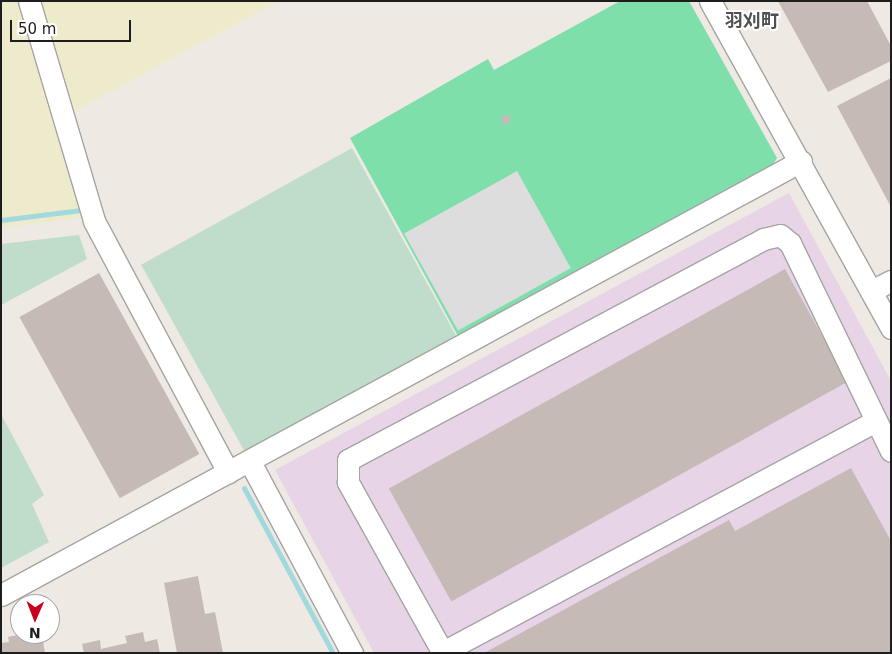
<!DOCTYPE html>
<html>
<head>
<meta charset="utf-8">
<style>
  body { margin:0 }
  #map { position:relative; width:892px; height:654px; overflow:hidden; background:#eee9e3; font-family:"DejaVu Sans","Noto Sans JP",sans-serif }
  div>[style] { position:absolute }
  .industrial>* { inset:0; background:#e8d4e7 }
  .farmland>* { inset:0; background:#eeebcd }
  .wetland>* { inset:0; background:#bfddca; transform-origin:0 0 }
  .pitch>* { inset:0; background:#7fdfab }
  .parking>* { inset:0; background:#ddd; transform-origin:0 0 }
  .stream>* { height:5px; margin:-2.5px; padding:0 2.5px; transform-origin:2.5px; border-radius:2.5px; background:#a2d9dd }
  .building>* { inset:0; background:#c6bab6; transform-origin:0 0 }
  .roads { filter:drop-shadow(1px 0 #a4a4a4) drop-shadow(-1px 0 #a4a4a4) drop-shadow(0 1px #a4a4a4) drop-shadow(0 -1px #a4a4a4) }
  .minor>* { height:21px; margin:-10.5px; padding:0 10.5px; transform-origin:10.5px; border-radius:10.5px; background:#fff }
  span { translate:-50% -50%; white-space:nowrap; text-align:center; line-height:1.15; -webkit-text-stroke:4px #fff; paint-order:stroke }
  .quarter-label { font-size:18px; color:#505050; font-weight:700 }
  .frame { position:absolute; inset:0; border:2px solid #1d1d1d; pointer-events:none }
  .north { position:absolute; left:10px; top:594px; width:50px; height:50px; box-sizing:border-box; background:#fff; border:1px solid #a5a5a5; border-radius:50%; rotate:181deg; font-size:14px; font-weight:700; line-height:20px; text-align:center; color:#1d1d1d }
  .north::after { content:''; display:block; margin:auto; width:18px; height:22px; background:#ca0020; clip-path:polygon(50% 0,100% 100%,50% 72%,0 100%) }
  .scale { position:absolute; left:10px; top:20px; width:121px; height:22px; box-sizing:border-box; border:2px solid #1d1d1d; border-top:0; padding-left:6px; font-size:15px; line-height:18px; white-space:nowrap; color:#1d1d1d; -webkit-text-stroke:4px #fff; paint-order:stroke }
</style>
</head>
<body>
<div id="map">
  <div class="industrial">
    <div style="clip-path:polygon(789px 193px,891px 381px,891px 653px,374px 653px,275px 470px)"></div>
  </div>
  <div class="farmland">
    <div style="clip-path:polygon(1px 1px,22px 1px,85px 217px,1px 228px)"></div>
    <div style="clip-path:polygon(32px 1px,279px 1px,66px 116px)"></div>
  </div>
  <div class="wetland">
    <div style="left:352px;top:148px;width:215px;height:241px;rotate:61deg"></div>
    <div style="clip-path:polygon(79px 235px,87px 259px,1px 305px,1px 244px)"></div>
    <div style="clip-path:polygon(1px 414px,44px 495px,32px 504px,49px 542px,1px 568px)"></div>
  </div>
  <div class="pitch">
    <div style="clip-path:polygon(620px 1px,689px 1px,777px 158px,770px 169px,458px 336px,350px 138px,488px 59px,494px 70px)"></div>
  </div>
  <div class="parking">
    <div style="left:517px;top:171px;width:111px;height:129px;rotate:61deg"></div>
  </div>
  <div class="stream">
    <div style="left:1px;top:220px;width:81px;rotate:-7.1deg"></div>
    <div style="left:244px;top:488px;width:187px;rotate:61.7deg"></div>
  </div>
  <div class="building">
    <div style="clip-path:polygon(778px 1px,867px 1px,891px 46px,891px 61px,828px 92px)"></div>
    <div style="clip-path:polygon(891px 78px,891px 207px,837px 106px)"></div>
    <div style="clip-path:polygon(508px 114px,511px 121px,504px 125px,501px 118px)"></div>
    <div style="left:785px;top:269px;width:129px;height:453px;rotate:61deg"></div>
    <div style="left:99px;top:273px;width:207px;height:91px;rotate:61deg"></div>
    <div style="clip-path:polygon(851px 468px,891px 541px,891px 653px,484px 653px,729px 520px,735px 531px)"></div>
    <div style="clip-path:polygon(198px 576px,205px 614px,215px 612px,223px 653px,177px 653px,164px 583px)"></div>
    <div style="clip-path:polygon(143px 632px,145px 642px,157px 639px,160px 653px,84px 653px,82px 644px,100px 640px,101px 649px,127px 643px,125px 636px)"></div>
    <div style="clip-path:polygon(23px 634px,31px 634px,32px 638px,42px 636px,45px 653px,1px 653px,1px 643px,9px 642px,8px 637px)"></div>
  </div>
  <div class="roads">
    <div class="minor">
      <div style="left:29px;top:1px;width:229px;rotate:73.5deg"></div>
      <div style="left:94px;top:221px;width:285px;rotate:61.9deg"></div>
      <div style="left:710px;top:1px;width:374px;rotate:61deg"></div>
      <div style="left:871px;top:291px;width:22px;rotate:-27deg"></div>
      <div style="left:250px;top:462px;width:217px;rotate:61.9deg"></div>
      <div style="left:1px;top:595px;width:910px;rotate:-28.48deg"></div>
      <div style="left:443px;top:652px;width:491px;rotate:-28.1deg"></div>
      <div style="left:443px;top:653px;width:196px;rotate:-119.1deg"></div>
      <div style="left:348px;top:482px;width:22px;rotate:-90deg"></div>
      <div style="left:348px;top:460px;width:470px;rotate:-28deg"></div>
      <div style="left:763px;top:239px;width:17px;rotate:-13deg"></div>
      <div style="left:780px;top:235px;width:13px;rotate:39deg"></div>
      <div style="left:790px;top:243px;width:231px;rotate:64.1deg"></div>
    </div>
  </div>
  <div class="quarter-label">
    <span style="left:752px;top:21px">羽刈町</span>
  </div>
  <div class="frame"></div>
  <div class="north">N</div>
  <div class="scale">50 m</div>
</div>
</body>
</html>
